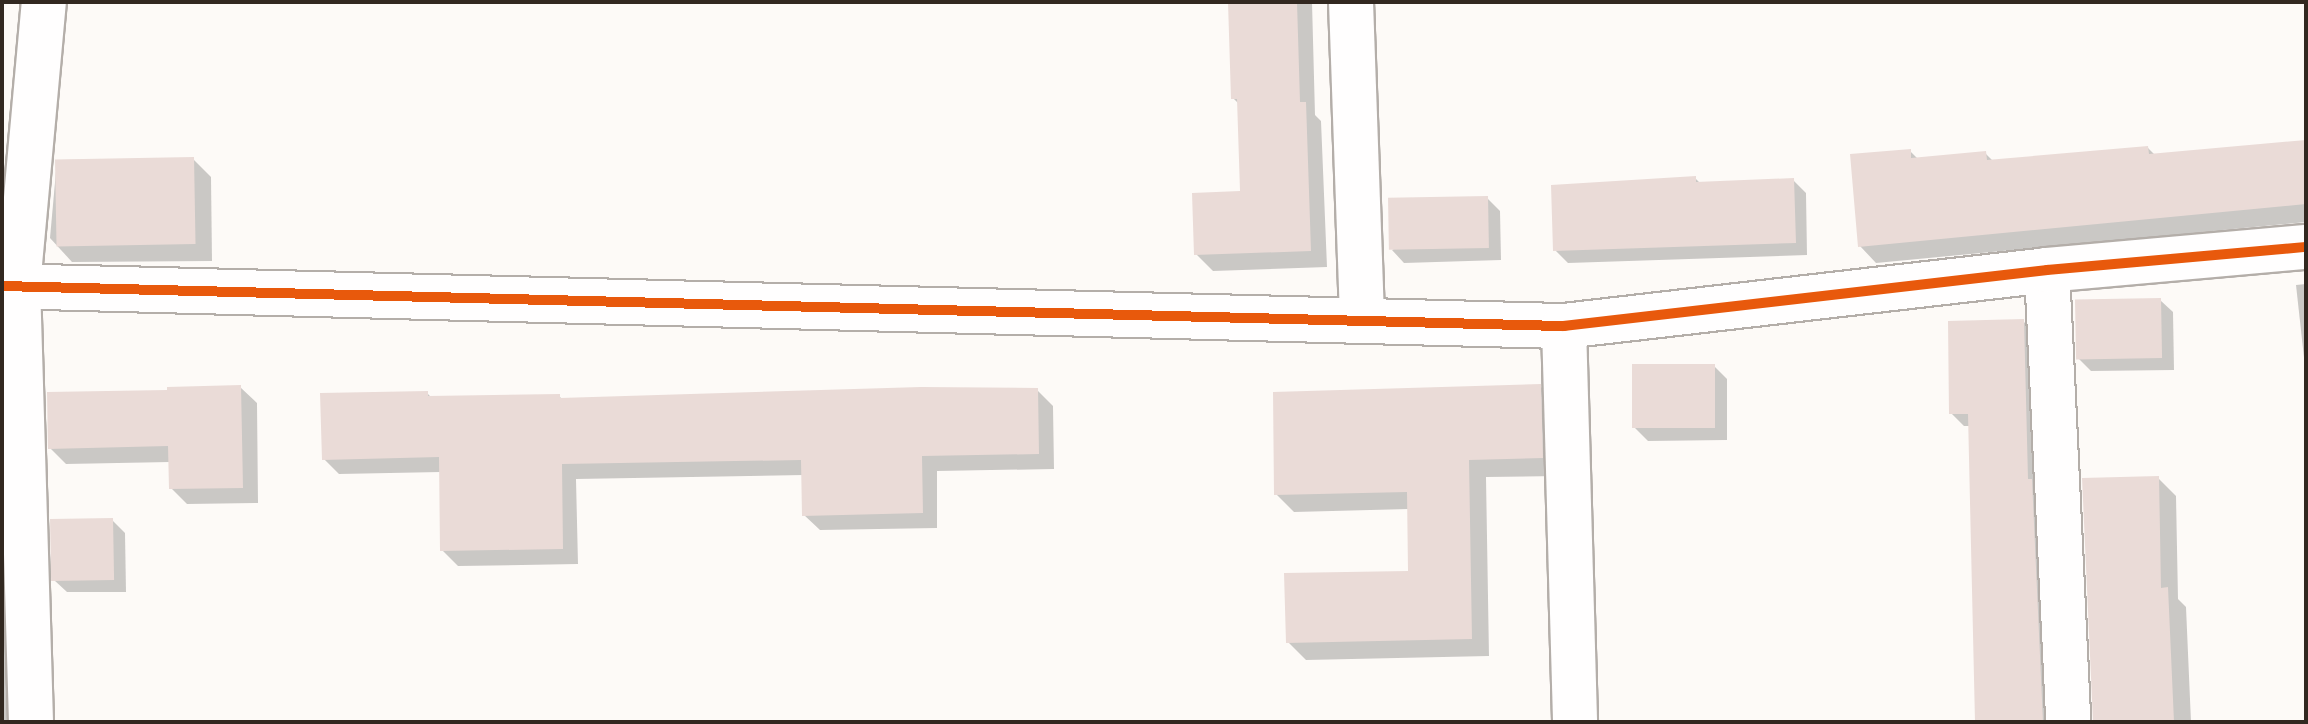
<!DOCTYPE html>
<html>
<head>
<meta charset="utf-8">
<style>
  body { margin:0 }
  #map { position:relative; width:2308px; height:724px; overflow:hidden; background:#fdfaf7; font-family:Ubuntu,sans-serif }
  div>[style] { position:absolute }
  .shadow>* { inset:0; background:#0003 }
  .building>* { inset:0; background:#eadbd7; transform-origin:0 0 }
  .roads { filter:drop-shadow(2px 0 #b4aea9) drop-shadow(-2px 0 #b4aea9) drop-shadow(0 2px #b4aea9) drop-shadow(0 -2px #b4aea9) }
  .minor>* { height:44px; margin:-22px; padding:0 22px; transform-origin:22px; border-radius:22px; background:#fffefe }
  .cycleway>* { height:10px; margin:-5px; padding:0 5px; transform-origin:5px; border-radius:5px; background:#e8590c }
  span { translate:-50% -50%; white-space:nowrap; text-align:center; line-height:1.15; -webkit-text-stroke:6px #fff; paint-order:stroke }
  .frame { position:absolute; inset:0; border:4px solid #322820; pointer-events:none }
</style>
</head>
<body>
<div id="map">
  <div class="shadow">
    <div style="clip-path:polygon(1230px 2px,1312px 2px,1315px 115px,1321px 121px,1327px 267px,1213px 271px,1196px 254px,1242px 193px,1239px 104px,1233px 98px)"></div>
    <div style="clip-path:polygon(2306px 142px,2306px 222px,1876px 263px,1860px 246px,1910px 151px,1919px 160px,1985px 153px,1994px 162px,2148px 148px,2155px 155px)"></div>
    <div style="clip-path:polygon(193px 159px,211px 177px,212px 261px,72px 262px,50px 238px,57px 160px)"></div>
    <div style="clip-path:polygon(2px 175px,15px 188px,2px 252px)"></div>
    <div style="clip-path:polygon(1695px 178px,1700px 183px,1793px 180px,1806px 193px,1807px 255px,1568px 263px,1555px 250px)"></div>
    <div style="clip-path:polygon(1487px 198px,1500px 211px,1501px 260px,1404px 263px,1392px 250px)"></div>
    <div style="clip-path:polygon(2306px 284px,2306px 376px,2296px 285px)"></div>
    <div style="clip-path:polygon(2160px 300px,2173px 312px,2174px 370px,2091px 371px,2078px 358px)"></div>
    <div style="clip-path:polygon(2023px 321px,2036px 334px,2049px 722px,1977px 722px,1970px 426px,1964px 426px,1951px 413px)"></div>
    <div style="clip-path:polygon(1714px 366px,1727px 379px,1727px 440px,1648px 441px,1635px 428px)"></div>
    <div style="clip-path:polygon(1540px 386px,1558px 404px,1560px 476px,1486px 477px,1489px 656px,1306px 660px,1288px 642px,1410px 573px,1409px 509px,1294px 512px,1276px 494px)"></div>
    <div style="clip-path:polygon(240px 387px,257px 403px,258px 503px,187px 504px,171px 488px,170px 462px,66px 464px,50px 448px,169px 392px)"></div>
    <div style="clip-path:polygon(1037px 390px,1053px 406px,1054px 469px,937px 471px,937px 528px,820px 530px,804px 515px,804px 475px,576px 479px,578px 564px,458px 566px,442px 550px,441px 472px,339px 474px,324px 459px,427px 393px,432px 398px,559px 396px,563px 400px)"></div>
    <div style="clip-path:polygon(2158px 478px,2176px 496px,2178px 599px,2186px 607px,2191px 722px,2093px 722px)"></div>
    <div style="clip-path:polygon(112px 520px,125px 533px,126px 592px,67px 592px,54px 580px)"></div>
    <div style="clip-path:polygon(2px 631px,20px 649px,22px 722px,2px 722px)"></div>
  </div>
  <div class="building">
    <div style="clip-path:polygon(1228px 2px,1297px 2px,1300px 102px,1306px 102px,1311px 251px,1194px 255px,1192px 193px,1240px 191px,1237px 99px,1231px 99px)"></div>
    <div style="clip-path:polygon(2306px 140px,2306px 204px,1858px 247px,1850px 154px,1911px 149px,1911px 158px,1986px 151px,1987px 160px,2148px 146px,2149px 154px)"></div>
    <div style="left:194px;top:157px;width:87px;height:139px;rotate:89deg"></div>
    <div style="clip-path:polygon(1696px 176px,1696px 182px,1794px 178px,1796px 243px,1553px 251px,1551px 185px)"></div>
    <div style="left:1488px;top:196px;width:52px;height:100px;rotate:89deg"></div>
    <div style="left:2161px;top:298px;width:60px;height:86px;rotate:89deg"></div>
    <div style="clip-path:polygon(2024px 319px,2028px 479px,2032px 479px,2043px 722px,1975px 722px,1968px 414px,1949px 414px,1948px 321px)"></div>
    <div style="left:1715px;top:364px;width:64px;height:83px;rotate:90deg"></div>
    <div style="clip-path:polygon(1541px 384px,1543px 458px,1469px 460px,1472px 639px,1286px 643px,1284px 573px,1408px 571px,1407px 492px,1274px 495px,1273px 392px)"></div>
    <div style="clip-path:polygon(241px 385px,243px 488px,169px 489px,168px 446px,48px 449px,47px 392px,167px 390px,167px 387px)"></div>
    <div style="clip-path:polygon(921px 387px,1038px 388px,1039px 454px,922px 456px,923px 513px,802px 516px,801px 460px,562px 464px,563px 549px,440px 551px,439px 457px,322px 460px,320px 393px,428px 391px,428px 396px,560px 394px,560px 398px)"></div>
    <div style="clip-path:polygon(2159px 476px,2161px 588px,2168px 587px,2174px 722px,2093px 722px,2082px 478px)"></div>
    <div style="left:113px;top:518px;width:62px;height:63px;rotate:89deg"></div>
  </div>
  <div class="roads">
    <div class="minor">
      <div style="left:1351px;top:2px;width:317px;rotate:88deg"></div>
      <div style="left:2047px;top:270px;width:452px;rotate:87.3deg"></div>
      <div style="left:2px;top:286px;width:1563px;rotate:1.47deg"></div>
      <div style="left:1564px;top:326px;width:486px;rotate:-6.6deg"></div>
      <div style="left:2047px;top:270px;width:260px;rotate:-5.1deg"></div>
      <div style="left:1564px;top:326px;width:396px;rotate:88.4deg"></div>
      <div style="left:31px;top:722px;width:436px;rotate:-91.7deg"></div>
      <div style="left:18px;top:286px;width:285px;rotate:-84.8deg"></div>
    </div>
  </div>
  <div class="cycleway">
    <div style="left:2px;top:286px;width:1563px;rotate:1.47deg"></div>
    <div style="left:1564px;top:326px;width:486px;rotate:-6.6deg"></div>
    <div style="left:2047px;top:270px;width:260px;rotate:-5.1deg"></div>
  </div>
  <div class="frame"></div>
</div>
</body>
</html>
